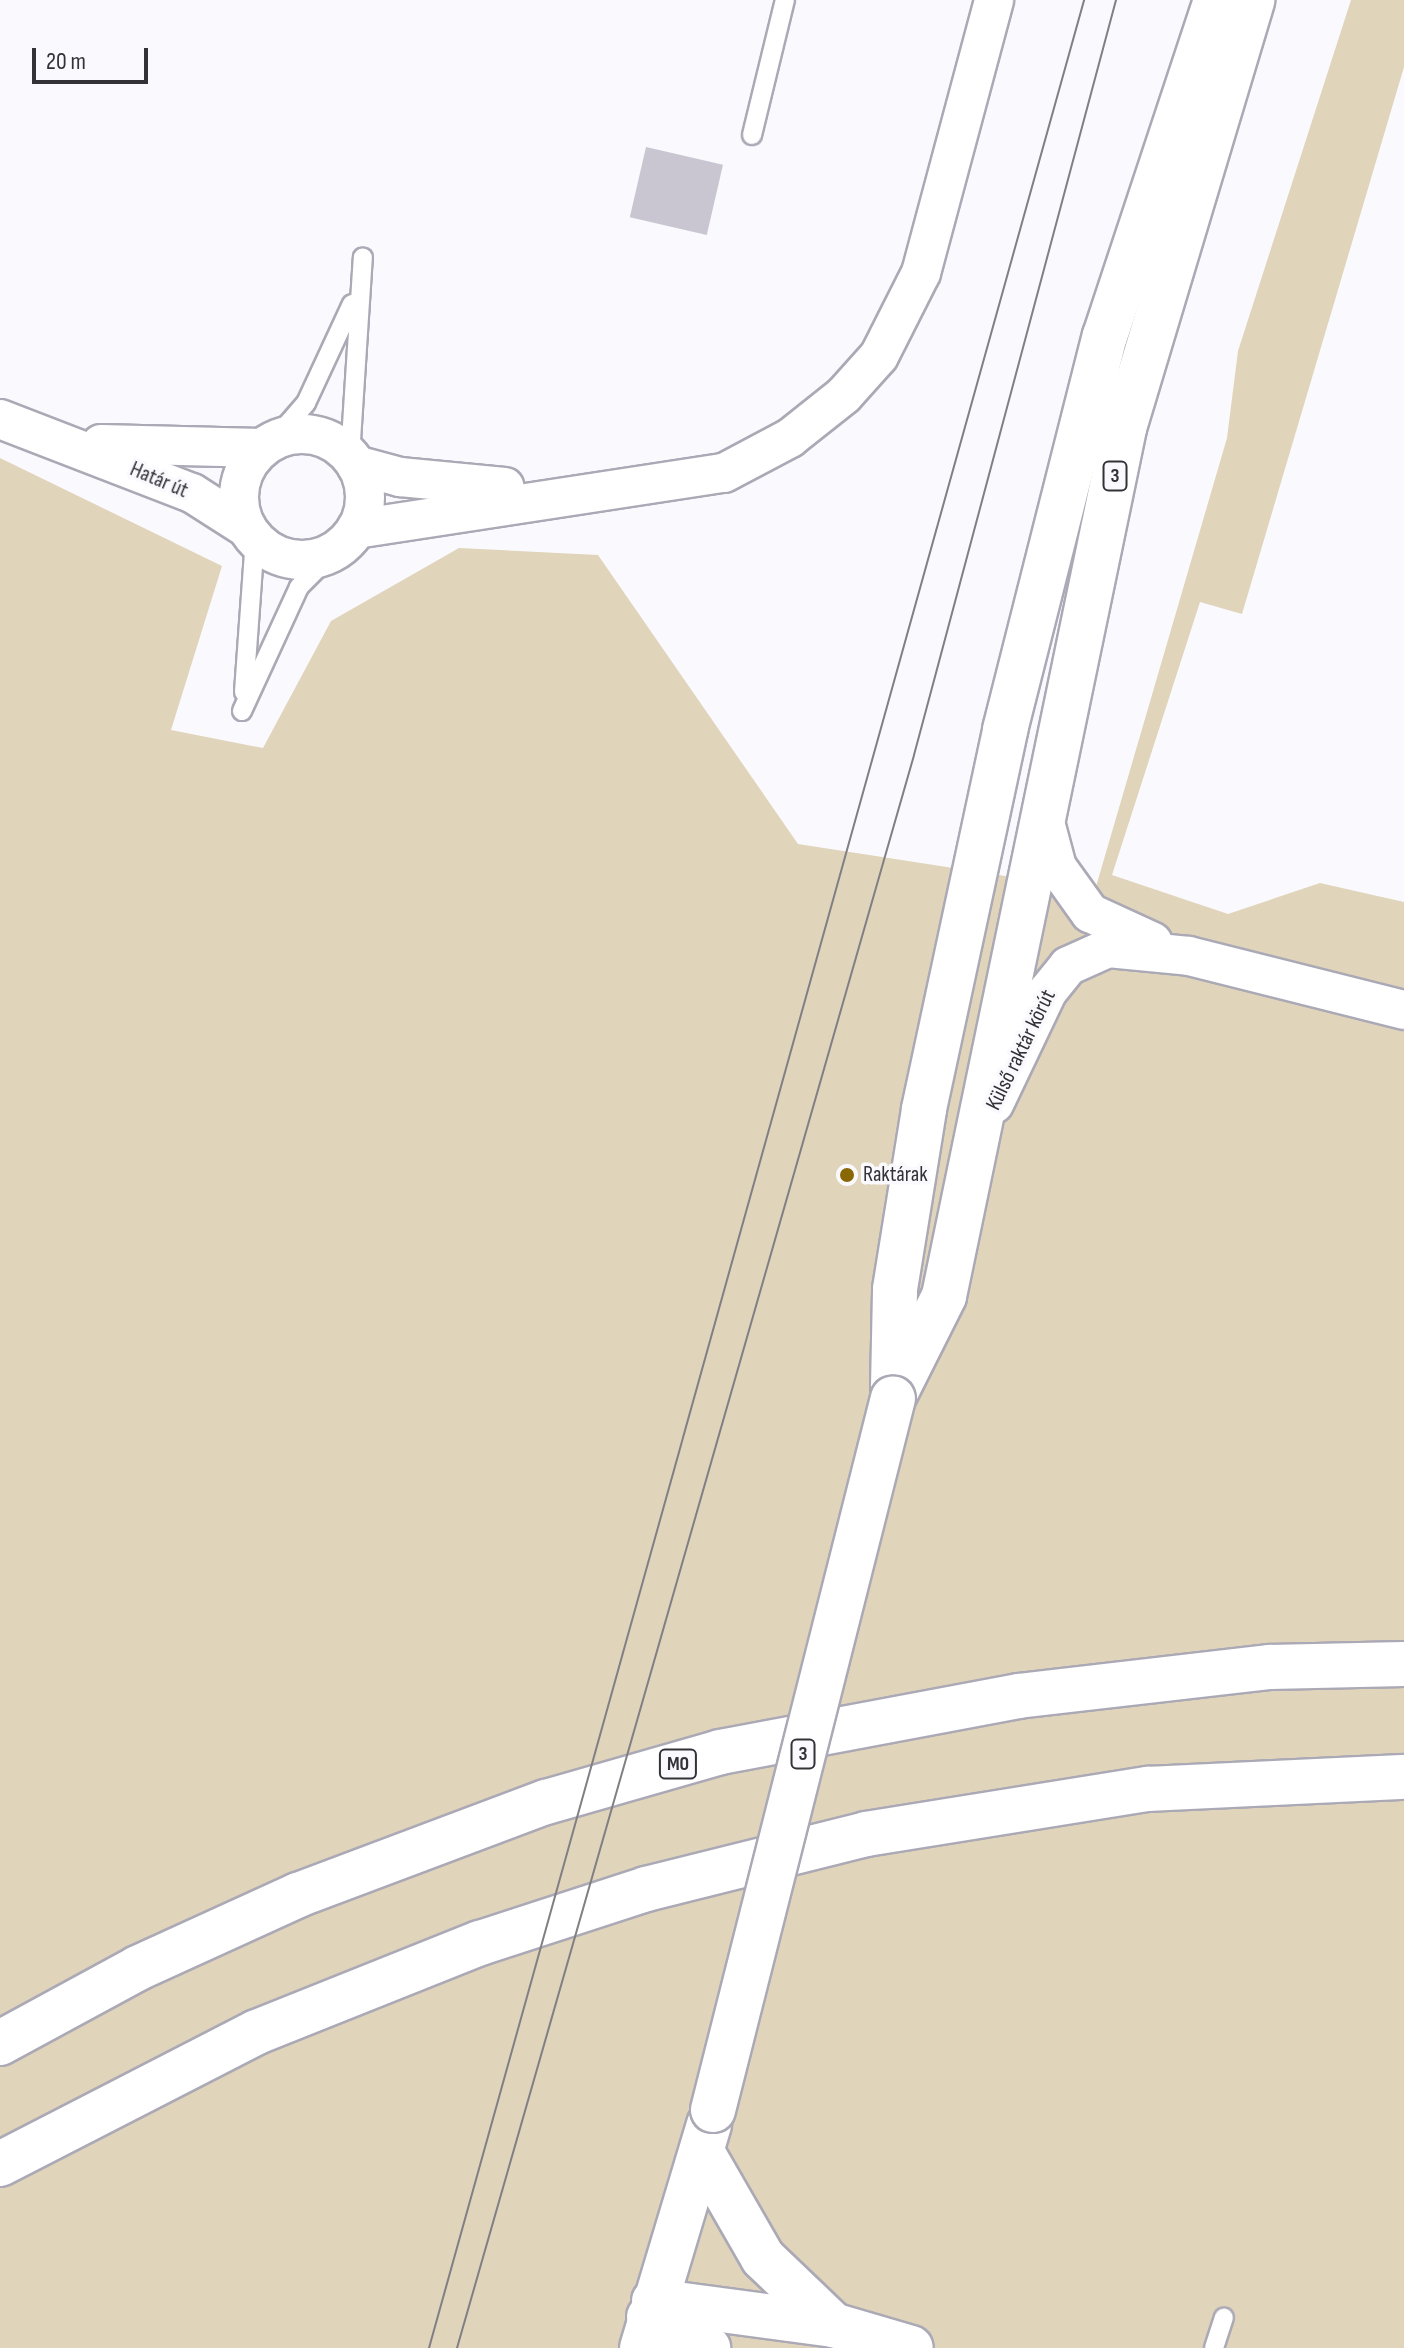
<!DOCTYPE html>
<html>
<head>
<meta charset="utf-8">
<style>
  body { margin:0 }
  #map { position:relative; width:1404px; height:2348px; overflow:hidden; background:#faf9fe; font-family:"Sofia Sans Condensed",sans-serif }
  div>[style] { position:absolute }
  .green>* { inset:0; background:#e0d4bb }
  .building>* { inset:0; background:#c9c6d2; transform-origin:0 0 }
  .roads { filter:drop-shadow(2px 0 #aba9b5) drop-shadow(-2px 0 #aba9b5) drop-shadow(0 2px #aba9b5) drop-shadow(0 -2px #aba9b5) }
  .service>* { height:18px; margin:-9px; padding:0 9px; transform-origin:9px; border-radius:9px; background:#fff }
  .minor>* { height:38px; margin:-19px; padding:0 19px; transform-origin:19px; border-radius:19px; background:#fff }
  .minor>.ring { margin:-19px; padding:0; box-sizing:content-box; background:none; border:38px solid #fff; border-radius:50% }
  .primary>* { height:44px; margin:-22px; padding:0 22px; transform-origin:22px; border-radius:22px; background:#fff }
  .trunk>* { height:44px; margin:-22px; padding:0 22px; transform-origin:22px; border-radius:22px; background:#fff }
  .tram>* { height:2px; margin:-1px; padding:0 1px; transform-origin:1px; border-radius:1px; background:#807f84 }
  .bridges { filter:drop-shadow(2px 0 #aba9b5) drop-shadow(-2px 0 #aba9b5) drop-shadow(0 2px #aba9b5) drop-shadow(0 -2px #aba9b5) }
  .primary-bridge>* { height:44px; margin:-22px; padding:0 22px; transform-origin:22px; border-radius:22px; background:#fff }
  .dots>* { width:22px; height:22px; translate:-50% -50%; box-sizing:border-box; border:4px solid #faf9fe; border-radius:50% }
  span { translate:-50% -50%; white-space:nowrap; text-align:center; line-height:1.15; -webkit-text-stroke:7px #faf9fe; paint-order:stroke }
  .shield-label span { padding:2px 6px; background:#faf9fe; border:2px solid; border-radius:6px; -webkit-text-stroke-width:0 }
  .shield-label { font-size:20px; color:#333237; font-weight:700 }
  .street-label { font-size:22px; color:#333237 }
  .poi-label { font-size:22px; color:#333237 }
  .left { translate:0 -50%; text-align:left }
  .scale { position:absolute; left:32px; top:48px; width:116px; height:36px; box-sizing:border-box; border:4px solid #333237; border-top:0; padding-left:10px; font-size:24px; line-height:28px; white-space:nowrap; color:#333237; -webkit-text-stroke:6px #faf9fe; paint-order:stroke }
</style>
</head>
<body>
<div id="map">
  <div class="green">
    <div style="clip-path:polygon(1351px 0,1404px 0,1404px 67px,1242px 614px,1200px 602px,1112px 875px,1228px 914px,1320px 883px,1404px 902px,1404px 2348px,0 2348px,0 458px,222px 566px,171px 730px,263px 748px,331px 621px,459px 548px,598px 555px,798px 844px,1095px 890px,1227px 438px,1238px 351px)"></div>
  </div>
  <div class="building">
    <div style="left:646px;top:147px;width:79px;height:72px;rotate:13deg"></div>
  </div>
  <div class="roads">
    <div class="service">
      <div style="left:752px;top:135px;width:139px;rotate:-76.3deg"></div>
      <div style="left:273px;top:441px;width:50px;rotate:-49deg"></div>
      <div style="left:306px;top:403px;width:109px;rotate:-65.1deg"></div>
      <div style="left:350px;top:456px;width:199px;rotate:-86.3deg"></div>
      <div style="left:244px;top:692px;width:152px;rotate:-85.9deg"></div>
      <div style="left:242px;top:711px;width:136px;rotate:-65.3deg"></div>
      <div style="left:299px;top:587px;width:52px;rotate:-45deg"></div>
      <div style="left:1214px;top:2348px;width:32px;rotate:-72deg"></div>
    </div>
    <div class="minor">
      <div style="left:0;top:419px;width:206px;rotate:21.1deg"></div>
      <div style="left:192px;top:493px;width:65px;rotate:32.5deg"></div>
      <div class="ring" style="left:239px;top:434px;width:88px;height:88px"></div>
      <div style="left:101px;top:444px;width:161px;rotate:1.4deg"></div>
      <div style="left:356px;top:465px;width:46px;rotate:15.3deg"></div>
      <div style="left:400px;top:477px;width:105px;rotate:5.4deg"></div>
      <div style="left:356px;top:529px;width:372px;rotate:-8.7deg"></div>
      <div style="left:724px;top:473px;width:75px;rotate:-27.9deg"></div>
      <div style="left:790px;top:438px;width:69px;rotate:-38.5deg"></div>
      <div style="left:844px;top:395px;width:52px;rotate:-48.1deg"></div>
      <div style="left:879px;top:356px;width:93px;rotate:-63.2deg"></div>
      <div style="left:921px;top:273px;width:283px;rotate:-75deg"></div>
      <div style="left:1046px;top:826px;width:42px;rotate:75deg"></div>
      <div style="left:1057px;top:867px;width:57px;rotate:54.3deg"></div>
      <div style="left:1090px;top:913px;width:69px;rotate:24.7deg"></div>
      <div style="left:994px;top:1104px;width:125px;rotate:-64.5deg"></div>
      <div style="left:1048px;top:991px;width:32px;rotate:-51deg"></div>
      <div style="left:1068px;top:966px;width:44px;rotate:-24.2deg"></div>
      <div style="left:1108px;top:948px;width:81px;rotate:5.6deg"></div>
      <div style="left:1189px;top:956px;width:222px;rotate:14.1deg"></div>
    </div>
    <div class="primary">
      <div style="left:893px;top:1387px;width:98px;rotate:-88.8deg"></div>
      <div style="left:895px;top:1289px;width:182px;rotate:-80.8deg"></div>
      <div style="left:924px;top:1109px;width:388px;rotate:-77.9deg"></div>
      <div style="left:1005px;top:730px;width:406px;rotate:-75.8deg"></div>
      <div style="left:1105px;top:336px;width:354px;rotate:-71.7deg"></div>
      <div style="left:893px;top:1398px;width:114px;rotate:-63.4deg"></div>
      <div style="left:944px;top:1296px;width:886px;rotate:-78.28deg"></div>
      <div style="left:1124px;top:428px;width:447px;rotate:-73.3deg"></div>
      <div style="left:642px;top:2348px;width:234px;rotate:-73.3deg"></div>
    </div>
    <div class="trunk">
      <div style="left:0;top:2043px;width:157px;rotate:-28.5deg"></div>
      <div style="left:138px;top:1968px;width:176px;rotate:-24.5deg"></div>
      <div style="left:298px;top:1895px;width:265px;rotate:-20.6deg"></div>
      <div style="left:546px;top:1802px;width:181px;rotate:-16deg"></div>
      <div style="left:720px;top:1752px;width:303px;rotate:-10.6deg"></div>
      <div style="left:1018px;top:1696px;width:254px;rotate:-6.6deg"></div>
      <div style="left:1270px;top:1667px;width:134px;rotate:-1.3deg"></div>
      <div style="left:702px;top:2152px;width:122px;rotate:60.1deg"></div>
      <div style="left:763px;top:2258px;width:97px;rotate:43.7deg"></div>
      <div style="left:0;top:2164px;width:289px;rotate:-27.2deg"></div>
      <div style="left:257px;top:2032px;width:240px;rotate:-21.8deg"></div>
      <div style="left:480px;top:1943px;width:175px;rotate:-18deg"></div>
      <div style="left:646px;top:1889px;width:227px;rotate:-14deg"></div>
      <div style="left:866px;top:1834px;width:286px;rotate:-9.1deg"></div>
      <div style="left:1148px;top:1789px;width:256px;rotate:-2.7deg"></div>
      <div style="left:654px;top:2301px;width:181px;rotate:7.6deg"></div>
      <div style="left:833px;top:2325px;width:81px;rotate:16.4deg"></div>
      <div style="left:649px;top:2317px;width:67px;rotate:27.7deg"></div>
    </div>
  </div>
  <div class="tram">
    <div style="left:429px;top:2348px;width:2438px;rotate:-74.41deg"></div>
    <div style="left:457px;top:2348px;width:1657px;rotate:-73.99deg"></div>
    <div style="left:914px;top:755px;width:782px;rotate:-75.02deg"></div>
  </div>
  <div class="bridges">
    <div class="primary-bridge">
      <div style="left:713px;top:2110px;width:734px;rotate:-75.81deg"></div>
    </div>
  </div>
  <div class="dots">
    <div style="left:847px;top:1175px;background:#8a6705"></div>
  </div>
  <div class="shield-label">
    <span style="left:1115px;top:476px">3</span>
    <span style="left:803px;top:1754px">3</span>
    <span style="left:678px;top:1764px">M0</span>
  </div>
  <div class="street-label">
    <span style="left:159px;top:480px;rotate:23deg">Határ út</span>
    <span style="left:1021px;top:1050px;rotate:-64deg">Külső raktár körút</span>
  </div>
  <div class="poi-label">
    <span class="left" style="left:863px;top:1175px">Raktárak</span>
  </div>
  <div class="scale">20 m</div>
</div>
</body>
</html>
